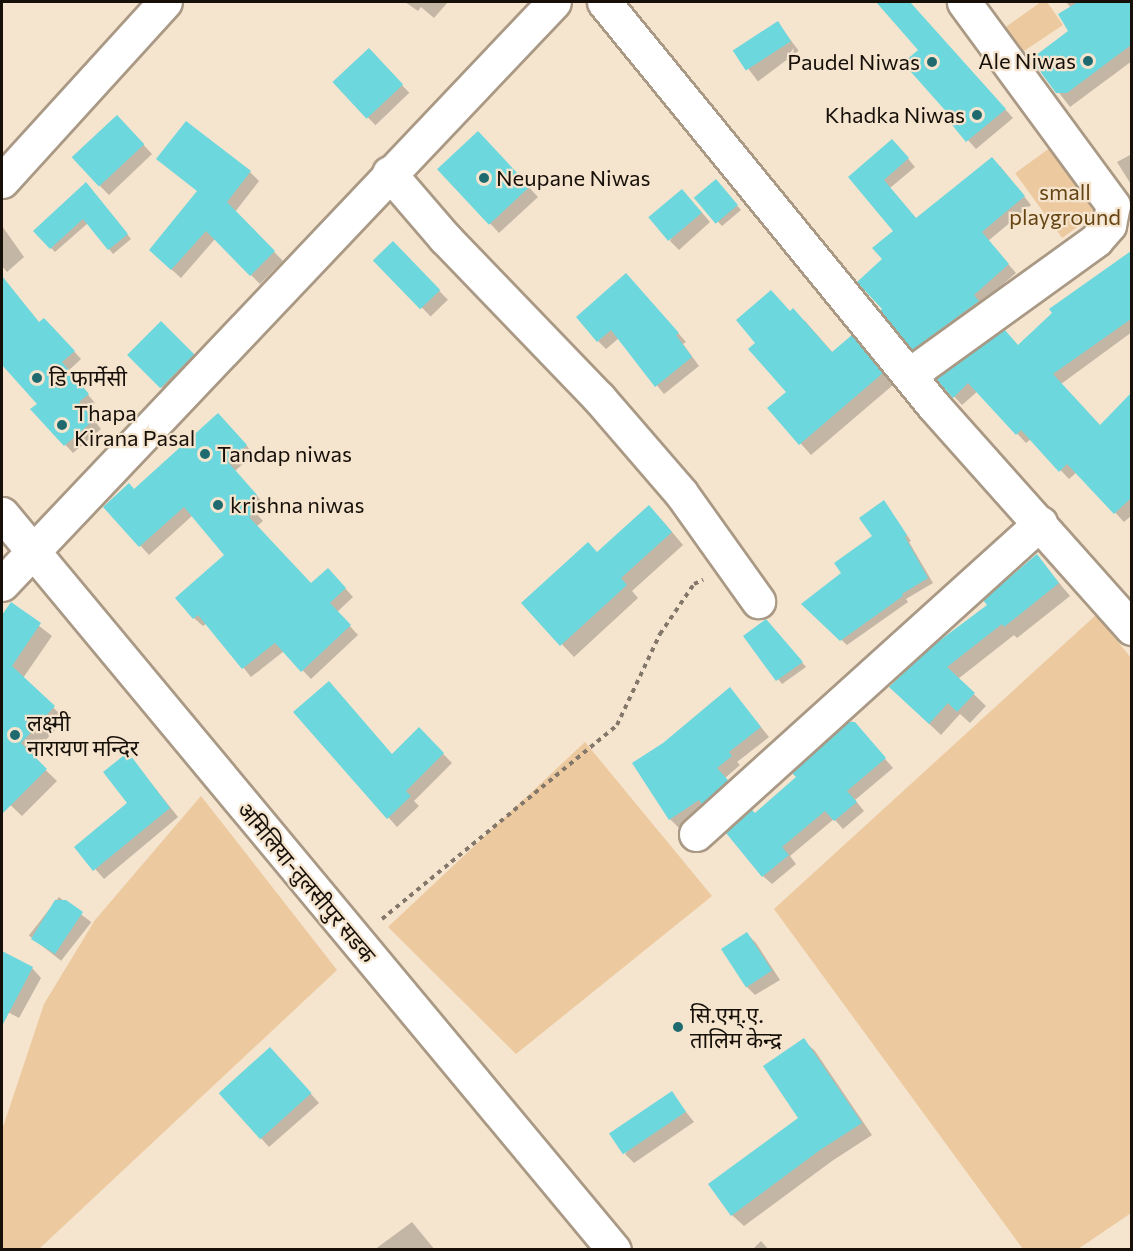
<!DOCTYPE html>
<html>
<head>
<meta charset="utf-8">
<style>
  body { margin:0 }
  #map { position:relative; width:1133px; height:1251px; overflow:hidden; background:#f5e4ce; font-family:Commissioner,"Noto Sans Devanagari",sans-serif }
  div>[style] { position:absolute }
  .green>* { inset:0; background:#ecc99e; transform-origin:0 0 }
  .shadow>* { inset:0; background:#0003; transform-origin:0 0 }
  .building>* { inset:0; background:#6cd7dd; transform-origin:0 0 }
  .path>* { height:4px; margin-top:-2px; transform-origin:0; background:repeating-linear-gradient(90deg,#827769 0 4.5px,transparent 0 9px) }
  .roads { filter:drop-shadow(2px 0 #a99985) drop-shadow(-2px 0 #a99985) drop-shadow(0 2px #a99985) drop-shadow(0 -2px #a99985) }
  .minor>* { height:33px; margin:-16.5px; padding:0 16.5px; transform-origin:16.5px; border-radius:16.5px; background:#fff }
  .primary>* { height:33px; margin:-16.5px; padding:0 16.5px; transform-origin:16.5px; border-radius:16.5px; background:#fff }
  .dots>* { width:16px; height:16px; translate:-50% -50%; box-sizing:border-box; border:3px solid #f5e4ce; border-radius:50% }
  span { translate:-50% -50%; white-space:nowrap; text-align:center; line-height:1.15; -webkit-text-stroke:4.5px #f5e4ce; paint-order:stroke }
  .poi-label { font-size:22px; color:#161009 }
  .right { translate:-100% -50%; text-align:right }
  .left { translate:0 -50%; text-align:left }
  .park-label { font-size:22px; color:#664514 }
  .street-label { font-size:22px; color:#161009 }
  .frame { position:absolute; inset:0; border:3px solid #161009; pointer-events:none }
</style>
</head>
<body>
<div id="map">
  <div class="green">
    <div style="clip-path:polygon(1041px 2px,1047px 2px,1063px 25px,1021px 53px,1003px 29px)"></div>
    <div style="left:1054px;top:145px;width:80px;height:48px;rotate:54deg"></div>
    <div style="clip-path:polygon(1096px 615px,1131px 658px,1131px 1213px,1078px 1249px,1023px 1249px,774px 909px)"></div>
    <div style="clip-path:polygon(585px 742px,712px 896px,516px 1054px,388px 927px)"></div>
    <div style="clip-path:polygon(201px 796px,337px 970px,39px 1249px,2px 1249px,3px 1127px,44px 1004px,95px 920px)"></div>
  </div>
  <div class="shadow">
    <div style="clip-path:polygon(405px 2px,448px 2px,434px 18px,421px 7px,418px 11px)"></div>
    <div style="clip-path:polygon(878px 2px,909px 2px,1013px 118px,976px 149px,950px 120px,953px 118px,920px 50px)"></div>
    <div style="clip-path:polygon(1066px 2px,1127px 2px,1132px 8px,1132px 61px,1070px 107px,1033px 59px,1070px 31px,1071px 8px)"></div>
    <div style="left:777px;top:22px;width:36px;height:51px;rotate:53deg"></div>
    <div style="left:369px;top:51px;width:58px;height:47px;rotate:46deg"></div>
    <div style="clip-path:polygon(126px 126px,152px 154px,109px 195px,100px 186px)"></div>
    <div style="clip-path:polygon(487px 142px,538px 197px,499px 233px,440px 169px)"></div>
    <div style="clip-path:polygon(900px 149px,915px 167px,890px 188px,917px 220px,1000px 166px,1031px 205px,988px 241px,1016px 273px,921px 356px,913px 349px,884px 259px,895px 231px,850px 177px)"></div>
    <div style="clip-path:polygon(1132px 154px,1132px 186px,1117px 162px)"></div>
    <div style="clip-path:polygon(250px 172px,259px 181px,235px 212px,283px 261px,260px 284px,215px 239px,181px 278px,160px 259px)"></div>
    <div style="clip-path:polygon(720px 185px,741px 210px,722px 226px,697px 198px)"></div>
    <div style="clip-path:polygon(90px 188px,131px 239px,113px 254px,88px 223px,55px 252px,35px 231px)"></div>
    <div style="clip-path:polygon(691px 200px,710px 222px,679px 250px,670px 241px)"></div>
    <div style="clip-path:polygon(2px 226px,24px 257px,7px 272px,2px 266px)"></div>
    <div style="left:393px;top:243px;width:79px;height:24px;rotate:46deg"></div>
    <div style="clip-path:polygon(1132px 260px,1132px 332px,1061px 384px,1100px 427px,1132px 395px,1132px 515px,1124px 522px,1077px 472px,1069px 479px,1031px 439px,1026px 443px,978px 391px,962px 405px,938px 379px,1018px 346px)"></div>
    <div style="clip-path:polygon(634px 283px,686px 342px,683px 344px,699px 366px,664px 394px,619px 338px,606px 349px,598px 341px)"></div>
    <div style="clip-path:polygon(8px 286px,40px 324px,52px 327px,81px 359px,68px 371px,95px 403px,86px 410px,101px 429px,73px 453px,32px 409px,39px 404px,2px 363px,2px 292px)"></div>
    <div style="clip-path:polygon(791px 313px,805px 321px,833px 353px,863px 348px,893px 385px,811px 455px,769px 408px,788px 392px,757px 343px)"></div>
    <div style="left:161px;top:323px;width:58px;height:45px;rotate:45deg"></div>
    <div style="clip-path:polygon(227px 424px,254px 454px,235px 471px,264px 504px,255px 512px,263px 521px,257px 526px,311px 585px,336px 578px,353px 597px,337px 612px,358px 635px,311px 679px,284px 651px,251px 677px,207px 623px,203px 626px,194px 618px,226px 555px,193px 515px,149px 555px,105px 507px,135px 491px)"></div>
    <div style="clip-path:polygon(884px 502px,911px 541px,909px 542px,933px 583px,906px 599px,908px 602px,847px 645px,803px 604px,843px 573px,874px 537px)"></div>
    <div style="clip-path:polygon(661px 519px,683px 545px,632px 591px,638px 598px,574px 657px,523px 603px,598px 553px)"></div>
    <div style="clip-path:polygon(1037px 556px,1070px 596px,1017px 638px,1014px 635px,958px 679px,986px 706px,970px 723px,960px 714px,941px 735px,903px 699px)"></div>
    <div style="clip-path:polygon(11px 604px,52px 636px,23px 678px,65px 719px,31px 756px,57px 781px,22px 816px,2px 797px,2px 618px)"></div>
    <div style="clip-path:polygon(770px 625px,806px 667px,782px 684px,745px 636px)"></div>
    <div style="clip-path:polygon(730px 689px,769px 737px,737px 762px,740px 765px,725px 778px,736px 790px,679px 828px,670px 819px)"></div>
    <div style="clip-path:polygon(295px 712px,393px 755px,419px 729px,452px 763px,414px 801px,419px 806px,397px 827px)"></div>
    <div style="clip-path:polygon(852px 721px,893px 768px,855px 800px,864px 811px,843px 829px,834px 819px,790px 856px,796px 864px,772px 884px,763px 876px,798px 778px,794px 773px)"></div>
    <div style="clip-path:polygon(128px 754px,178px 817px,104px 879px,76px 847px,129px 803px)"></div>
    <div style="left:59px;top:897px;width:41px;height:49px;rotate:38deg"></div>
    <div style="clip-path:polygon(747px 934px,756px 943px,780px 980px,755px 995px,746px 986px,723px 950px)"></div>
    <div style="clip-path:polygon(3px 953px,32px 968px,41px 978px,19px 1018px,2px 1009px)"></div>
    <div style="clip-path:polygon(803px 1040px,815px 1051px,872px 1135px,832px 1161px,744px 1226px,732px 1215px,800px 1118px)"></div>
    <div style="clip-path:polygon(279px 1058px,319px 1103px,269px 1147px,220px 1093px)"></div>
    <div style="clip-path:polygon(671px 1093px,694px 1122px,634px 1163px,625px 1154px)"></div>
    <div style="clip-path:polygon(412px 1222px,435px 1250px,374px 1250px)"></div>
    <div style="clip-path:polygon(761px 1241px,769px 1250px,752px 1250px)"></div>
  </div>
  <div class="building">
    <div style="clip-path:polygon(876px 2px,910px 2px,1006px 109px,966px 142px,948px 120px,951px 117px,903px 63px,918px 50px)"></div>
    <div style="clip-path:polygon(1078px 2px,1131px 2px,1131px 45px,1067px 93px,1056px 93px,1031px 59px,1068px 31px,1058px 14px)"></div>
    <div style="left:778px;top:21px;width:24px;height:54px;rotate:57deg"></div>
    <div style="left:369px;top:48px;width:50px;height:50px;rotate:47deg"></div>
    <div style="left:117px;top:115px;width:40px;height:62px;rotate:47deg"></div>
    <div style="clip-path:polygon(186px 121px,251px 171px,227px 202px,275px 251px,250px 276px,206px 231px,171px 270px,149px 250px,197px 191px,156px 159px)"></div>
    <div style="left:478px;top:131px;width:76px;height:56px;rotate:47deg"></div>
    <div style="clip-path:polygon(892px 139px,909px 158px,884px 180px,916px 218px,992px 157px,1025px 196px,982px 232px,1009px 264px,974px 295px,979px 301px,912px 350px,880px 311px,882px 309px,857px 282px,882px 259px,872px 248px,893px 231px,848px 177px)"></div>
    <div style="left:716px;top:179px;width:34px;height:29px;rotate:50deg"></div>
    <div style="clip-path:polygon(86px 182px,128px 234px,108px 250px,83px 219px,50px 249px,33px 231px)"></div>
    <div style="left:682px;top:189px;width:31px;height:44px;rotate:50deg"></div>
    <div style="left:393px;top:241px;width:68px;height:28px;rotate:46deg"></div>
    <div style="clip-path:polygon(1131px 251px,1131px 319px,1053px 374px,1100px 425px,1131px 393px,1131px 498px,1114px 514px,1067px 464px,1059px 472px,1021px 430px,1016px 435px,968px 383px,953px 398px,936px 379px,1004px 329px,1018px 345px,1052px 313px,1049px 309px)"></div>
    <div style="clip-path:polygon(626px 273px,679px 333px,676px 335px,692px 357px,655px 387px,611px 330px,597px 342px,576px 317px)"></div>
    <div style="clip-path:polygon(2px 276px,39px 322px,44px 318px,75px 351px,62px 362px,89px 394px,79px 402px,94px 420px,64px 446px,30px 409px,37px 404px,2px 365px)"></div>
    <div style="clip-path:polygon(771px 290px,790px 311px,793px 308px,832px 352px,852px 335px,883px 373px,799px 445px,767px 408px,786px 392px,748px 349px,755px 343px,736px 320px)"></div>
    <div style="left:161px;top:321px;width:47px;height:48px;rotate:45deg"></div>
    <div style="clip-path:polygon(218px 413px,247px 445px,228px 462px,257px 495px,248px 503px,255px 511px,249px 517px,311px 583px,328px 568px,346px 588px,330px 603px,351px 625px,301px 672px,275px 643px,242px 669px,198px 615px,193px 619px,175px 598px,224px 555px,184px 507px,139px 547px,103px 507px,129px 483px,134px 489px)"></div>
    <div style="clip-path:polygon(884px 500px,907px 535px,905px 537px,928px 578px,902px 594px,903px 596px,840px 641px,801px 604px,841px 573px,834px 563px,872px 536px,859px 518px)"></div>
    <div style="clip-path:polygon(649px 505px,672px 532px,621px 578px,627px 585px,560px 646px,521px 603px,588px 542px,597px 552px)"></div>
    <div style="clip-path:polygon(1037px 554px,1059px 583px,1004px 627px,1002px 624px,947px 667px,975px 693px,957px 712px,948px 703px,929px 724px,889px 687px,931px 647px,987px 605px,983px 600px)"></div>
    <div style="clip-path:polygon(11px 602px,41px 623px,12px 666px,55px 706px,21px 743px,47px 769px,2px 814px,2px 615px)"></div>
    <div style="clip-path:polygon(766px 619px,803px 662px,776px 681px,743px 636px)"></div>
    <div style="clip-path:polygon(329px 681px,392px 754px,419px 727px,444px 753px,406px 791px,411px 796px,387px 819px,293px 712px)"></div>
    <div style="clip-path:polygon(730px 687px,761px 727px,729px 752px,732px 756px,717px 768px,728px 780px,702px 804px,699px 800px,669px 820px,632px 763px,663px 743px)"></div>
    <div style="clip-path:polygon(847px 722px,855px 722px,886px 758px,847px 791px,857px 802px,834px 821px,825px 811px,782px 847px,789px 855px,762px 877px,726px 833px,751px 809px,755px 813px,796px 777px,792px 773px)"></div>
    <div style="clip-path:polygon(128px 752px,170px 808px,93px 871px,74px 847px,127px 803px,103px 772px)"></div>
    <div style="clip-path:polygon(55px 900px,66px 900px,83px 912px,55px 954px,31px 939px)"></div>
    <div style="left:747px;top:932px;width:46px;height:31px;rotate:57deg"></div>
    <div style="clip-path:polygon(2px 951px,33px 967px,2px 1026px)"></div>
    <div style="clip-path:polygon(804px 1038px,862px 1123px,820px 1150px,731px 1216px,708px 1184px,798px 1118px,763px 1066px)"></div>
    <div style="left:270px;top:1047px;width:62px;height:69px;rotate:48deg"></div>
    <div style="left:672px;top:1091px;width:25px;height:76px;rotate:56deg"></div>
  </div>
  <div class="path">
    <div style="left:382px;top:919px;width:305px;rotate:-39.5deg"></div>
    <div style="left:617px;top:725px;width:101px;rotate:-64.7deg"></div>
    <div style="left:660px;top:634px;width:60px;rotate:-55.8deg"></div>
    <div style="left:694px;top:584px;width:10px;rotate:-24deg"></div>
  </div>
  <div class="roads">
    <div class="minor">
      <div style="left:604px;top:2px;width:520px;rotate:50.77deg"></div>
      <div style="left:933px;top:405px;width:299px;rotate:48.3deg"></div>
      <div style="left:389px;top:173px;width:86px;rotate:49.3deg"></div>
      <div style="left:445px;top:238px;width:222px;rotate:46.1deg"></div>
      <div style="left:599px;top:398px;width:125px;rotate:49.2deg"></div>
      <div style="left:681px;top:493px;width:133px;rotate:54.5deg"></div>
      <div style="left:2px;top:181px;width:242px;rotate:-47.7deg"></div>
      <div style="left:909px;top:375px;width:231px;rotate:-35.8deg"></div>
      <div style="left:1096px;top:240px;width:20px;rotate:-49deg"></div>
      <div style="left:1109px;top:225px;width:20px;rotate:-79deg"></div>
      <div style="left:1113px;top:205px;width:252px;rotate:-126.3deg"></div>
      <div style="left:2px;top:584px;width:802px;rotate:-46.52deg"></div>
      <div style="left:696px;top:834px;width:464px;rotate:-42.1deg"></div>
    </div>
    <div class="primary">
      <div style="left:2px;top:514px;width:957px;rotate:50.26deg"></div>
    </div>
  </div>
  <div class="dots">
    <div style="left:1088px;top:61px;background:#1e6a6e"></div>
    <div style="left:932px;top:62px;background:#1e6a6e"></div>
    <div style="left:977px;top:115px;background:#1e6a6e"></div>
    <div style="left:484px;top:178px;background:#1e6a6e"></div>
    <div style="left:37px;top:378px;background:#1e6a6e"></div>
    <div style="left:62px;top:425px;background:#1e6a6e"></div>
    <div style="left:205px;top:454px;background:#1e6a6e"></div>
    <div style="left:218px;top:505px;background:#1e6a6e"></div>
    <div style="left:15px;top:735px;background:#1e6a6e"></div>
    <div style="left:678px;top:1027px;background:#1e6a6e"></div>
  </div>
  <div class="poi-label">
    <span class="right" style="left:1076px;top:61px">Ale Niwas</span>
    <span class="right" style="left:920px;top:62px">Paudel Niwas</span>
    <span class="right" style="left:965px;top:115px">Khadka Niwas</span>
    <span class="left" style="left:496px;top:178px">Neupane Niwas</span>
    <span class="left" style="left:49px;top:378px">डि फार्मेसी</span>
    <span class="left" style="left:74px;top:425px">Thapa<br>Kirana Pasal</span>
    <span class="left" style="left:217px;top:454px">Tandap niwas</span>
    <span class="left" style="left:230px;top:505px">krishna niwas</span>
    <span class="left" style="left:27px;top:735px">लक्ष्मी<br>नारायण मन्दिर</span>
    <span class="left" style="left:690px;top:1027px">सि.एम्.ए.<br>तालिम केन्द्र</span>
  </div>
  <div class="park-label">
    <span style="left:1065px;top:204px">small<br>playground</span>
  </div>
  <div class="street-label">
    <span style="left:307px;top:882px;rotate:50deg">अमिलिया-तुलसीपुर सडक</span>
  </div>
  <div class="frame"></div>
</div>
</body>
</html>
